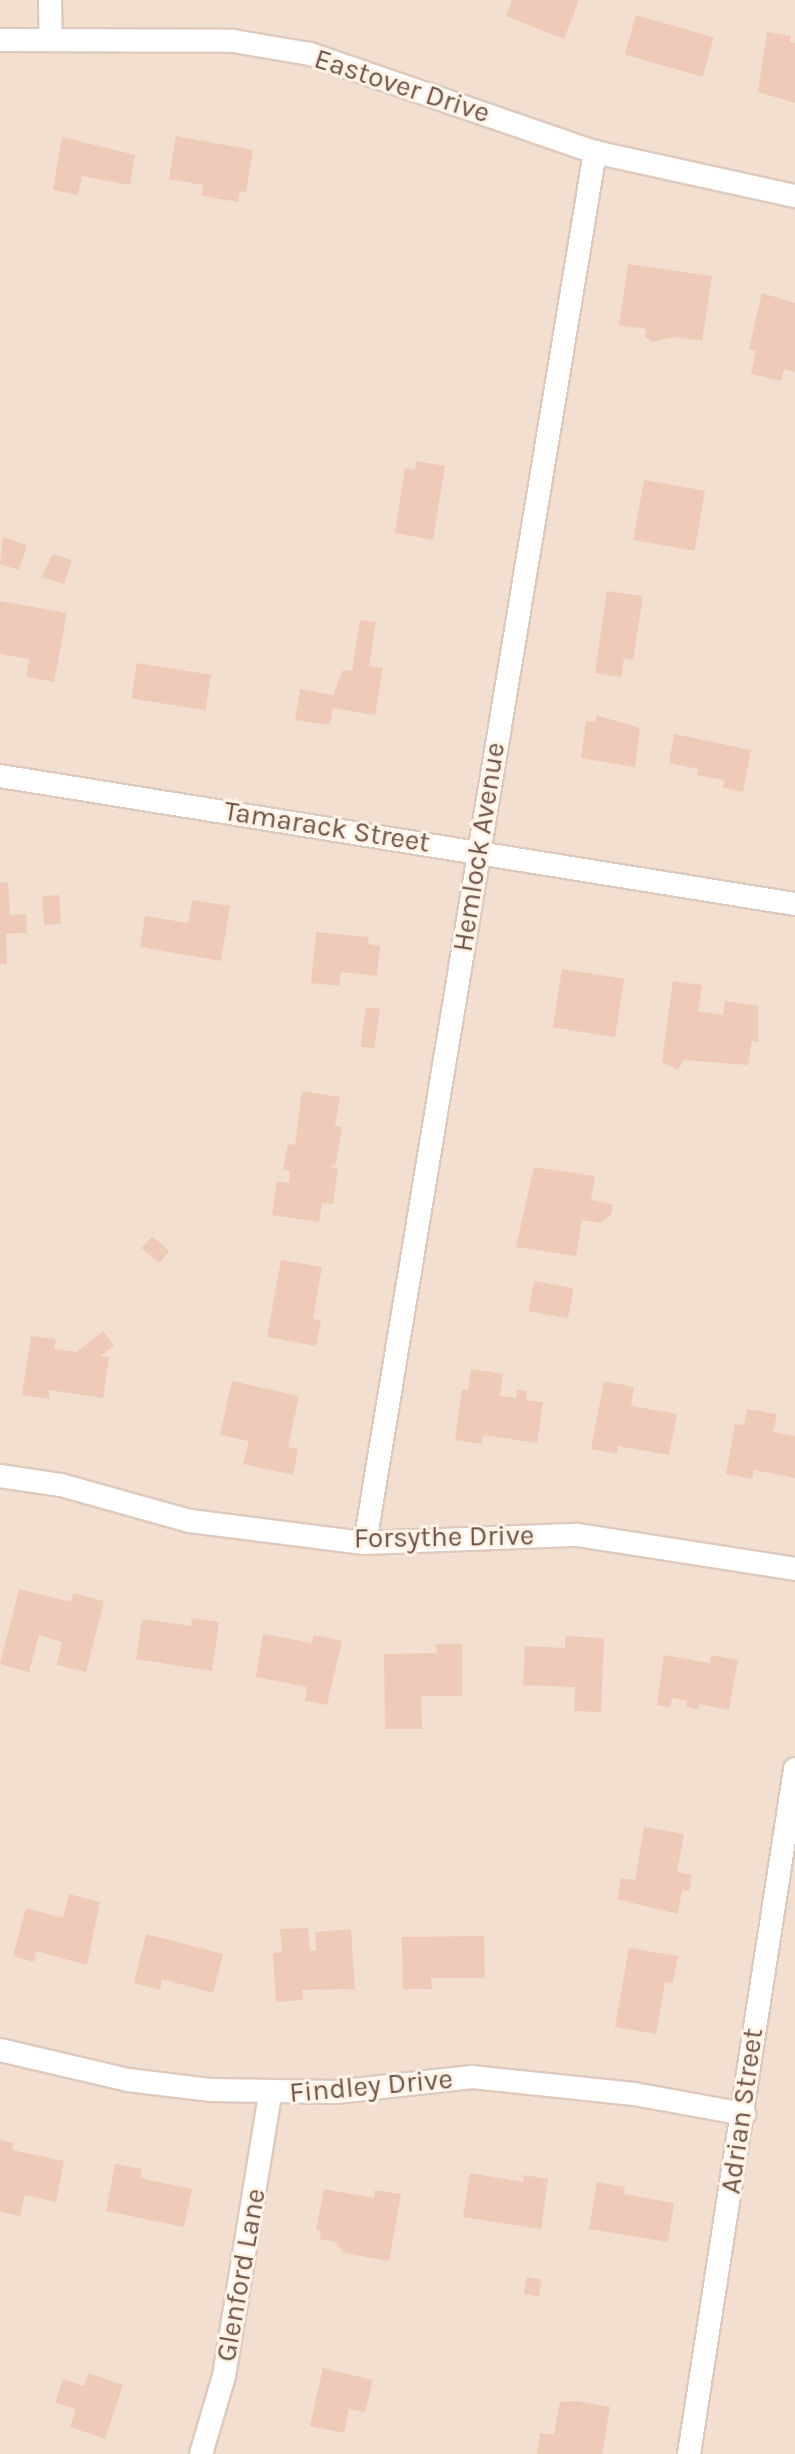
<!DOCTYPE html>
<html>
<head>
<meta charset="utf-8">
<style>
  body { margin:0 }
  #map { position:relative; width:795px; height:2454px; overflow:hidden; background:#fbeee0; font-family:Karla,sans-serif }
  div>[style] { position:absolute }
  .residential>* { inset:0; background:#f2dfcf; transform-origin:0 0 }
  .building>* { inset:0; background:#efcab9; transform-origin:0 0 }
  .roads { filter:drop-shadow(2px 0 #decabd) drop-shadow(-2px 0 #decabd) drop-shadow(0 2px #decabd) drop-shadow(0 -2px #decabd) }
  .minor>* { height:22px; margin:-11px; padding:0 11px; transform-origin:11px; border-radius:11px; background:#fff }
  span { translate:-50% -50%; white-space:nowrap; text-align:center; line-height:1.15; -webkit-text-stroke:6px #fef3e6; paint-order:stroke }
  .street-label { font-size:28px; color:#705449 }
</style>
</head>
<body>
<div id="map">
  <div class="residential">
    <div style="left:0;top:0;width:795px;height:2454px"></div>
  </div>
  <div class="building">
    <div style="clip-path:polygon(512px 0,579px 0,564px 39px,506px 16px)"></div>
    <div style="left:636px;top:15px;width:81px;height:41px;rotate:16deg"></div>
    <div style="clip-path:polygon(767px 32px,791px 36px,790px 42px,795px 43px,795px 103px,758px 92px)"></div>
    <div style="clip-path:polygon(176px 136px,253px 150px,246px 192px,240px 191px,238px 202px,202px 196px,203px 185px,169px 179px)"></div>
    <div style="clip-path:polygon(62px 137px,135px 155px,130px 185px,82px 176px,78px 195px,53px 190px)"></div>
    <div style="clip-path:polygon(628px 264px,712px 276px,702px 341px,675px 337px,652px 342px,645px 337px,646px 329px,619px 325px)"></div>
    <div style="clip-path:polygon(762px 293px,795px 303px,795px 372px,784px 369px,781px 381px,751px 374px,756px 351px,749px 349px)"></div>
    <div style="clip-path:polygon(416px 461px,445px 466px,433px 540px,395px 533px,405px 468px,415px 470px)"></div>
    <div style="left:644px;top:480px;width:62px;height:61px;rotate:10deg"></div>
    <div style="clip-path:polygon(3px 537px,27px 545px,19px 570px,0 564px)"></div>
    <div style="clip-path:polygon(53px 554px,72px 560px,64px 584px,41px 577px)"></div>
    <div style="clip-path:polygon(607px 591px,643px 596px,633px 660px,624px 658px,621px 677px,595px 673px)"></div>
    <div style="clip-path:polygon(0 601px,67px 613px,54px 682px,26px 677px,29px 659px,0 654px)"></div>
    <div style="clip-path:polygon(360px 620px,376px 622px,369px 666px,383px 668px,375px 715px,333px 708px,330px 725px,295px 720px,300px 689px,333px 695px,343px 670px,352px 671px)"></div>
    <div style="left:137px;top:663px;width:75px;height:36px;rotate:9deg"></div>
    <div style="clip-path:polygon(596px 715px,640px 728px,635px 767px,581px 758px,586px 721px,596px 722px)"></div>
    <div style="clip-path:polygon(674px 734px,751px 750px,743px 792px,723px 788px,724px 780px,697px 775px,698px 769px,669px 763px)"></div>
    <div style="clip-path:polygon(8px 882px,10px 915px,26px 914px,27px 933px,6px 934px,7px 964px,0 964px,0 883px)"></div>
    <div style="left:59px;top:895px;width:29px;height:17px;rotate:86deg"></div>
    <div style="clip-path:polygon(192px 900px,230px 906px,221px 961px,140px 947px,145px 916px,188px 923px)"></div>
    <div style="clip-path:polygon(316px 932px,369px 937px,368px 944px,380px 946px,377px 976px,341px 972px,339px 986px,311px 983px)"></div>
    <div style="left:562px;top:969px;width:63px;height:59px;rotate:9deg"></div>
    <div style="clip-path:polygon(673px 981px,702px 985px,698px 1011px,723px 1015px,725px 1001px,758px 1006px,758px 1042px,752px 1041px,748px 1065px,684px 1060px,678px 1070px,662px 1062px)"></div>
    <div style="left:366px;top:1007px;width:14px;height:40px;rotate:8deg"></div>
    <div style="clip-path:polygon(302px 1091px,340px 1097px,335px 1126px,342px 1127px,336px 1164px,330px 1167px,338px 1168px,333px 1204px,322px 1203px,319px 1222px,272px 1215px,277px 1181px,289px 1183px,290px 1171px,283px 1170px,288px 1144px,295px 1145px)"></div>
    <div style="clip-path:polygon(534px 1167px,595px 1176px,591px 1200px,613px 1204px,611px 1215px,600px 1223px,582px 1220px,576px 1256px,516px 1247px)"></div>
    <div style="left:152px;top:1236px;width:23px;height:16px;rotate:41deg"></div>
    <div style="clip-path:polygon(281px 1260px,322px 1267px,313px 1319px,321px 1320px,316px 1346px,267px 1337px)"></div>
    <div style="left:534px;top:1281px;width:40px;height:31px;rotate:10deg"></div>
    <div style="clip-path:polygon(103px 1331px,114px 1346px,100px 1356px,109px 1357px,103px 1398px,49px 1390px,49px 1399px,22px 1395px,31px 1336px,56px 1339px,54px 1349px,77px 1352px)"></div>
    <div style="clip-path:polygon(471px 1369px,503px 1374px,500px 1396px,516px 1398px,517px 1389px,527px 1391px,526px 1400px,543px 1402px,537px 1443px,483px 1435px,482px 1444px,455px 1440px,462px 1389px,468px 1390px)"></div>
    <div style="clip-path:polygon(232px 1381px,299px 1396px,288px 1447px,298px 1449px,293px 1475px,243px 1464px,249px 1441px,220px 1435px)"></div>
    <div style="clip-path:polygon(604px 1381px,634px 1387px,631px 1406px,677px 1414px,669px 1455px,618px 1446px,617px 1454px,591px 1449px)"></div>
    <div style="clip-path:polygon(747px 1409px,777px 1414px,773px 1432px,795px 1436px,795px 1478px,754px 1470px,752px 1479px,726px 1474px,735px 1424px,744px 1425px)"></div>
    <div style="clip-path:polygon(19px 1589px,71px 1602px,73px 1593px,104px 1601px,86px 1672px,57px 1665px,62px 1642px,39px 1635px,29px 1672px,0 1664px)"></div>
    <div style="clip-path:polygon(192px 1618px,219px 1622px,212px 1671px,136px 1659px,142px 1619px,191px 1626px)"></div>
    <div style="clip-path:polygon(263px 1634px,312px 1643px,314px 1635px,342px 1641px,327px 1705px,305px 1701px,307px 1687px,256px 1677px)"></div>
    <div style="clip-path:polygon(565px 1636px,604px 1638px,601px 1712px,574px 1711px,575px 1687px,523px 1685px,525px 1646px,565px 1648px)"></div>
    <div style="clip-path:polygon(436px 1644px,462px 1644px,462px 1696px,421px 1696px,422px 1729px,385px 1729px,384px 1654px,437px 1653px)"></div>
    <div style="clip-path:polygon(664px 1655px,710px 1663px,711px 1655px,738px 1660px,729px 1710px,699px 1704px,698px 1709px,686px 1707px,687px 1701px,672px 1698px,670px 1708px,657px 1705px)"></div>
    <div style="clip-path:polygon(644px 1827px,684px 1834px,677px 1872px,692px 1875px,689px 1891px,682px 1890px,678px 1914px,617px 1899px,621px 1878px,635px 1880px)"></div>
    <div style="clip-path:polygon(69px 1894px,100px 1902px,87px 1965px,36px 1951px,34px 1962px,13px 1956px,26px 1908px,63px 1918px)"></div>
    <div style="clip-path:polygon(308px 1928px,310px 1951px,316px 1951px,315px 1932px,351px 1929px,355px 1989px,302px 1990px,303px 2000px,276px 2002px,273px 1953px,282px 1952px,280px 1929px)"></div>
    <div style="clip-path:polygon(146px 1934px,223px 1954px,213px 1993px,162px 1979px,160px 1990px,134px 1983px)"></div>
    <div style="clip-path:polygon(484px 1936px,485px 1978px,431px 1978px,432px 1989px,403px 1989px,402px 1937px)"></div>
    <div style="clip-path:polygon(629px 1948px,678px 1956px,673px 1983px,665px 1982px,656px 2034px,615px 2027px)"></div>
    <div style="clip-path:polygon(0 2140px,14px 2143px,12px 2150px,64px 2161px,56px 2202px,25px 2195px,20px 2216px,0 2212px)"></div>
    <div style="clip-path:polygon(115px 2164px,142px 2169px,140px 2178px,192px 2189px,184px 2227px,106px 2211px)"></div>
    <div style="clip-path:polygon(470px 2173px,523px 2182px,524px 2175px,548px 2179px,541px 2229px,463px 2217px)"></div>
    <div style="clip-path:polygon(597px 2182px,625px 2187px,624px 2194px,674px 2203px,668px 2242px,589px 2229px)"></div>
    <div style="clip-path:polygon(324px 2189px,374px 2198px,375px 2190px,401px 2194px,389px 2261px,344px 2253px,335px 2242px,320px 2239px,321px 2231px,316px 2230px)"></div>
    <div style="left:527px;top:2277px;width:15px;height:17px;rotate:11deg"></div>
    <div style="clip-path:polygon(323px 2368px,373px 2380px,365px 2412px,349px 2409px,344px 2433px,310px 2426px)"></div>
    <div style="clip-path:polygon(89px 2373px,123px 2385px,105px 2439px,70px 2427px,76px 2409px,55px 2403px,63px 2379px,84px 2386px)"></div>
    <div style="clip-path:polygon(577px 2401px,610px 2407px,602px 2454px,537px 2454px,540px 2433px,554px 2435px,560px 2402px)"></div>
  </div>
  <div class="roads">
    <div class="minor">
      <div style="left:50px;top:0;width:39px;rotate:89deg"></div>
      <div style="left:0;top:40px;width:233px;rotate:0.2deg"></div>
      <div style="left:233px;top:41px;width:78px;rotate:9.6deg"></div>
      <div style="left:310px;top:54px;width:301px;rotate:19deg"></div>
      <div style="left:595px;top:152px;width:205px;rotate:12.4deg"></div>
      <div style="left:0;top:776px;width:805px;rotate:9.15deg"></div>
      <div style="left:0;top:1476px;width:62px;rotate:8.4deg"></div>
      <div style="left:61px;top:1485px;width:134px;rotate:15.6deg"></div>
      <div style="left:190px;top:1521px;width:176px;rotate:7.2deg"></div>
      <div style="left:365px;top:1543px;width:213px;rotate:-2.2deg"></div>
      <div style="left:578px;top:1535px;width:220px;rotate:8.9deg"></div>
      <div style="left:365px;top:1543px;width:1410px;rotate:-80.61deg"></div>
      <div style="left:0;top:2050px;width:131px;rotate:13.2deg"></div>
      <div style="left:128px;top:2080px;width:84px;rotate:6.9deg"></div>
      <div style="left:211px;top:2090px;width:125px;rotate:0.9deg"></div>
      <div style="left:336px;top:2092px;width:137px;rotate:-6.3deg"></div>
      <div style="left:472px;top:2077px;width:163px;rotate:6deg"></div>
      <div style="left:634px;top:2094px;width:112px;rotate:10.3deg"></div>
      <div style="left:201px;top:2454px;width:81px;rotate:-73.6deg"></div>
      <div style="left:224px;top:2376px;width:285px;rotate:-80.7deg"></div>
      <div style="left:689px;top:2454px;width:693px;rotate:-81.2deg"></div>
    </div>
  </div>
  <div class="street-label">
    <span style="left:402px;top:86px;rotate:18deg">Eastover Drive</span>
    <span style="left:327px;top:827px;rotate:9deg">Tamarack Street</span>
    <span style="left:479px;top:847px;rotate:-81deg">Hemlock Avenue</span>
    <span style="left:444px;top:1537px;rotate:-1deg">Forsythe Drive</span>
    <span style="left:371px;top:2086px;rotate:-5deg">Findley Drive</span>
    <span style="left:742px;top:2111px;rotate:-82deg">Adrian Street</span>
    <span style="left:241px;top:2275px;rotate:-80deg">Glenford Lane</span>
  </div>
</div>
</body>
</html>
